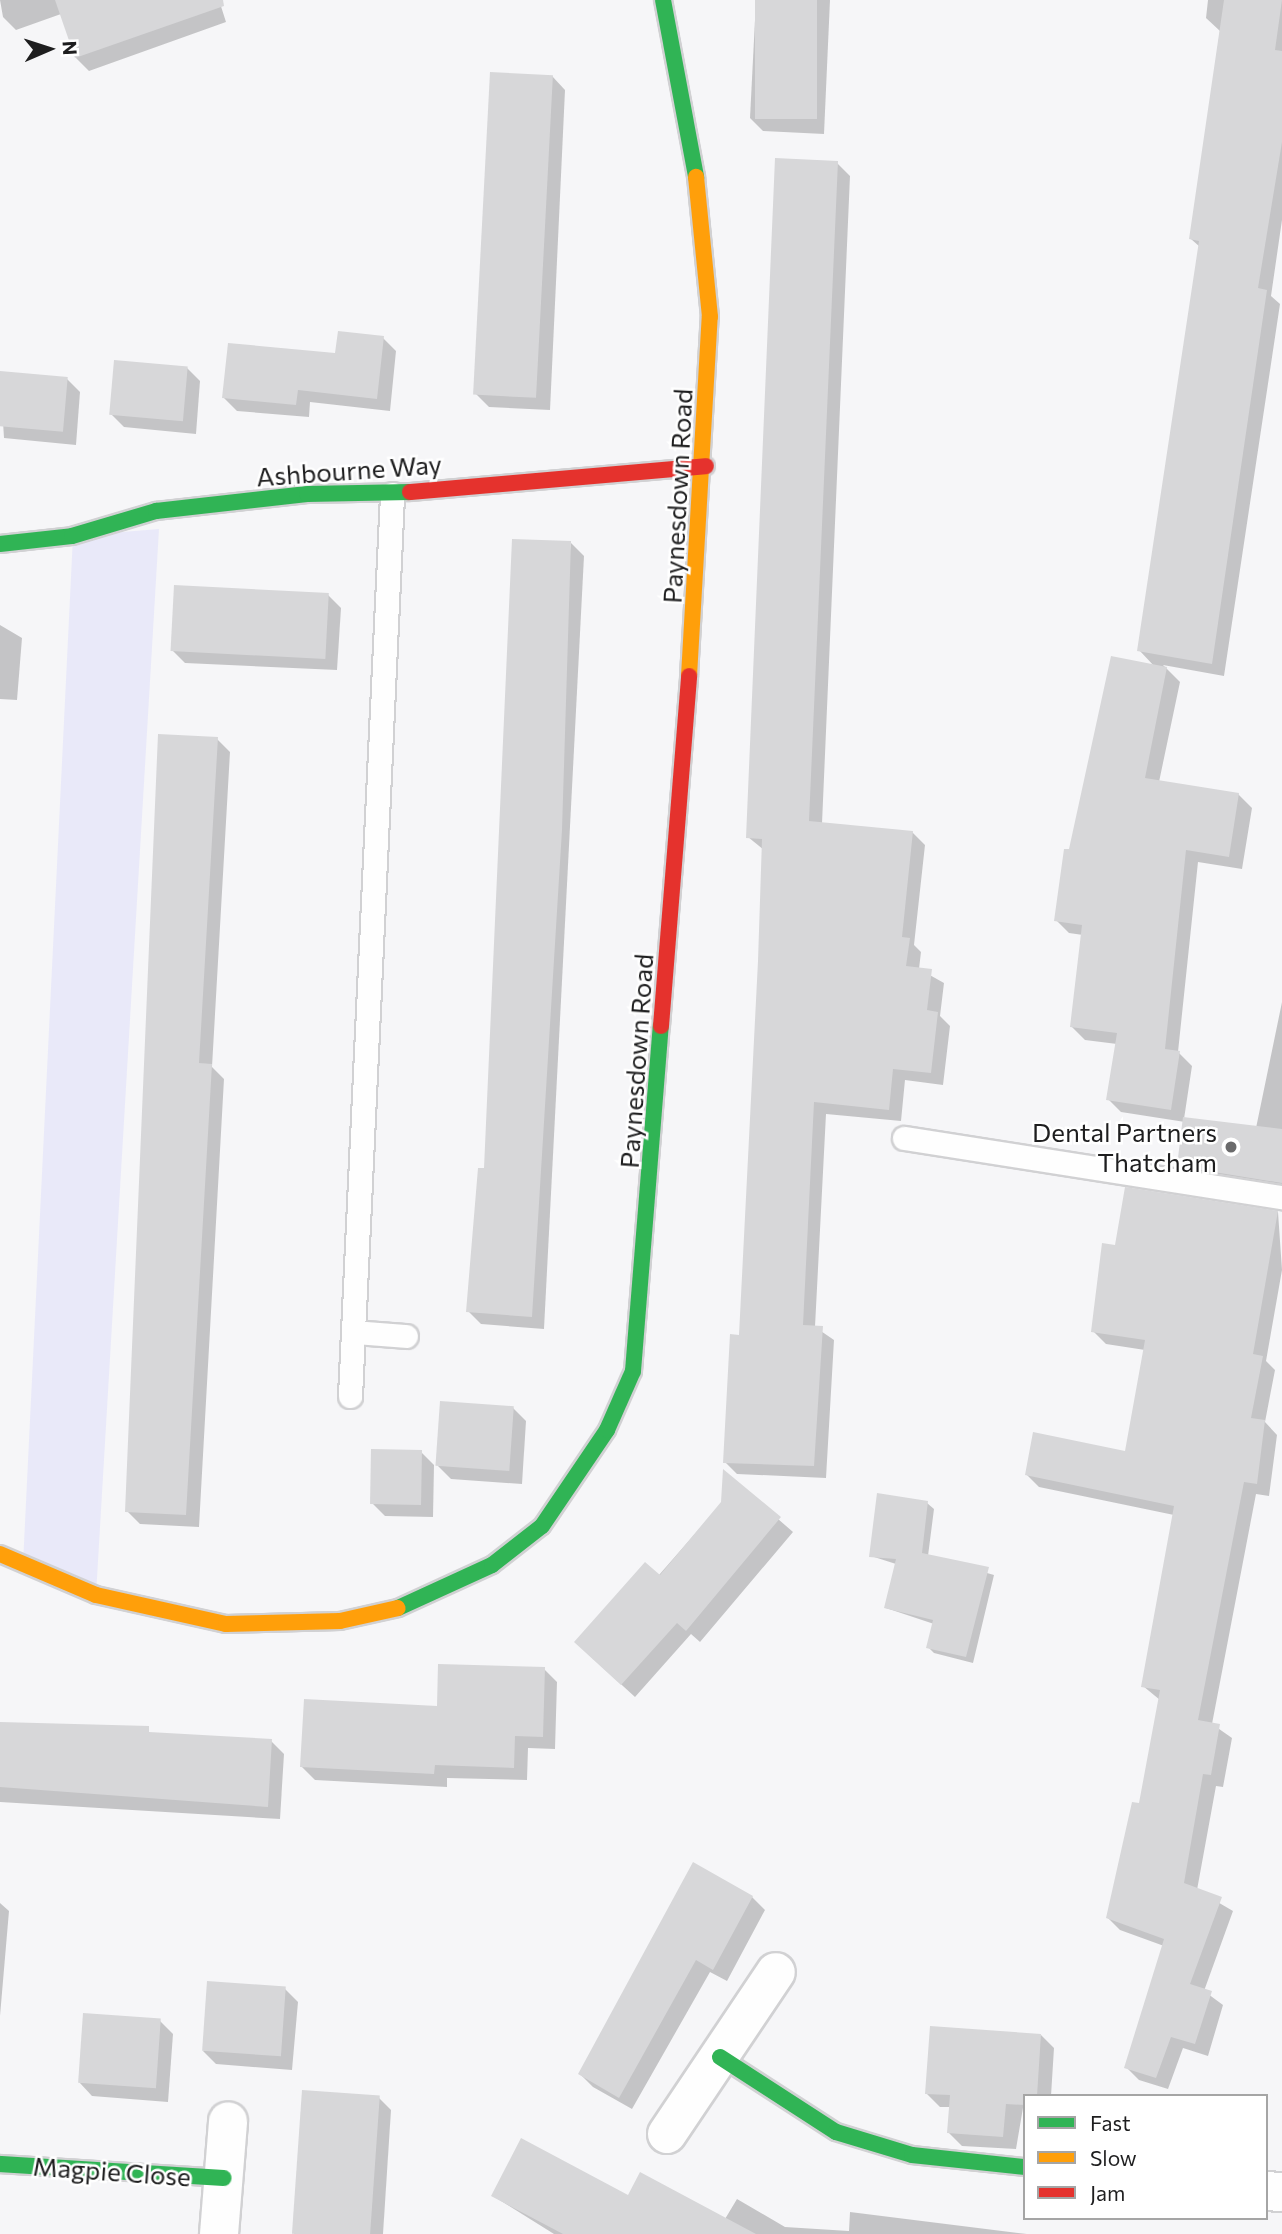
<!DOCTYPE html>
<html>
<head>
<meta charset="utf-8">
<style>
  body { margin:0 }
  #map { position:relative; width:1282px; height:2234px; overflow:hidden; background:#f6f6f8; font-family:Commissioner,sans-serif }
  div>[style] { position:absolute }
  .green>* { inset:0; background:#e9e9f9 }
  .shadow>* { inset:0; background:#0003 }
  .building>* { inset:0; background:#d7d7d9; transform-origin:0 0 }
  .roads { filter:drop-shadow(2px 0 #d1d1d3) drop-shadow(-2px 0 #d1d1d3) drop-shadow(0 2px #d1d1d3) drop-shadow(0 -2px #d1d1d3) }
  .lane>* { height:23px; margin:-11.5px; padding:0 11.5px; transform-origin:11.5px; border-radius:11.5px; background:#fefefe }
  .street>* { height:38px; margin:-19px; padding:0 19px; transform-origin:19px; border-radius:19px; background:#fefefe }
  .fast>* { height:16px; margin:-8px; padding:0 8px; transform-origin:8px; border-radius:8px; background:#30b455 }
  .slow>* { height:16px; margin:-8px; padding:0 8px; transform-origin:8px; border-radius:8px; background:#ff9f0a }
  .jam>* { height:16px; margin:-8px; padding:0 8px; transform-origin:8px; border-radius:8px; background:#e5322d }
  .dots>* { width:19px; height:19px; translate:-50% -50%; box-sizing:border-box; border:4px solid #fff; border-radius:50% }
  span { translate:-50% -50%; white-space:nowrap; text-align:center; line-height:1.15; -webkit-text-stroke:5px #fff; paint-order:stroke }
  .street-label { font-size:26px; color:#1e1e1f }
  .poi-label { font-size:26px; color:#1e1e1f }
  .right { translate:-100% -50%; text-align:right }
  .legend { position:absolute; left:1023px; top:2094px; width:245px; height:126px; box-sizing:border-box; background:#fff; border:2px solid #a5a5a5; margin:0; padding:9px 12px; list-style:none; font-size:21px; color:#1e1e1f }
  .legend li { display:flex; align-items:center; gap:14px; height:35px }
  .legend b { width:35px; border:2px solid #a5a5a5 }
  .north { position:absolute; left:14px; top:14px; width:70px; height:70px; -webkit-text-stroke:5px #fff; paint-order:stroke; rotate:87deg; font-size:19px; font-weight:700; line-height:28px; text-align:center; color:#1e1e1f }
  .north::after { content:''; display:block; margin:auto; width:24px; height:32px; background:#1e1e1f; clip-path:polygon(50% 0,100% 100%,50% 72%,0 100%) }
</style>
</head>
<body>
<div id="map">
  <div class="green">
    <div style="clip-path:polygon(159px 529px,96px 1595px,23px 1564px,73px 536px)"></div>
  </div>
  <div class="shadow">
    <div style="clip-path:polygon(0 0,219px 0,226px 22px,89px 71px,76px 58px,61px 14px,16px 30px,3px 17px)"></div>
    <div style="clip-path:polygon(756px 0,830px 0,824px 134px,763px 131px,750px 118px)"></div>
    <div style="clip-path:polygon(1208px 0,1282px 0,1282px 220px,1271px 296px,1280px 304px,1224px 676px,1163px 665px,1180px 682px,1159px 782px,1238px 794px,1252px 808px,1242px 869px,1198px 862px,1178px 1052px,1192px 1066px,1184px 1119px,1256px 1128px,1282px 1002px,1282px 1188px,1189px 1176px,1179px 1166px,1185px 1122px,1121px 1112px,1108px 1099px,1117px 1044px,1085px 1040px,1072px 1027px,1083px 935px,1069px 933px,1056px 920px,1070px 851px,1155px 667px,1139px 650px,1200px 247px,1191px 239px,1220px 31px,1206px 18px)"></div>
    <div style="clip-path:polygon(552px 76px,565px 90px,550px 410px,489px 407px,476px 394px)"></div>
    <div style="clip-path:polygon(837px 163px,850px 176px,822px 824px,912px 832px,925px 845px,914px 945px,921px 952px,919px 969px,944px 983px,940px 1016px,950px 1026px,943px 1085px,905px 1080px,901px 1121px,826px 1114px,815px 1327px,834px 1340px,826px 1478px,737px 1474px,725px 1462px,741px 1337px,764px 850px,748px 837px)"></div>
    <div style="clip-path:polygon(383px 338px,396px 351px,390px 411px,310px 402px,309px 417px,237px 411px,224px 398px)"></div>
    <div style="clip-path:polygon(187px 368px,200px 381px,196px 434px,124px 427px,111px 414px)"></div>
    <div style="clip-path:polygon(0 373px,67px 379px,80px 392px,76px 445px,4px 438px)"></div>
    <div style="clip-path:polygon(571px 543px,584px 556px,544px 1329px,481px 1324px,468px 1311px)"></div>
    <div style="clip-path:polygon(328px 595px,341px 608px,337px 670px,185px 663px,172px 650px)"></div>
    <div style="clip-path:polygon(0 625px,22px 638px,17px 700px,0 699px)"></div>
    <div style="clip-path:polygon(217px 739px,230px 752px,212px 1067px,224px 1079px,199px 1527px,140px 1524px,127px 1511px)"></div>
    <div style="clip-path:polygon(1278px 1212px,1282px 1270px,1266px 1361px,1275px 1370px,1265px 1422px,1277px 1435px,1269px 1496px,1256px 1494px,1212px 1724px,1232px 1738px,1223px 1787px,1216px 1786px,1197px 1890px,1233px 1911px,1204px 1991px,1223px 2005px,1208px 2056px,1183px 2048px,1168px 2089px,1139px 2080px,1126px 2067px,1164px 1946px,1120px 1930px,1108px 1918px,1140px 1805px,1160px 1700px,1143px 1686px,1174px 1515px,1039px 1487px,1027px 1475px,1127px 1453px,1145px 1350px,1106px 1344px,1093px 1331px,1116px 1247px)"></div>
    <div style="clip-path:polygon(513px 1408px,526px 1421px,522px 1484px,451px 1479px,438px 1466px)"></div>
    <div style="clip-path:polygon(421px 1452px,434px 1465px,433px 1517px,385px 1516px,372px 1503px)"></div>
    <div style="clip-path:polygon(724px 1472px,793px 1532px,700px 1642px,691px 1634px,635px 1697px,589px 1655px,722px 1503px)"></div>
    <div style="clip-path:polygon(927px 1503px,934px 1509px,928px 1556px,994px 1575px,973px 1663px,934px 1653px,928px 1647px,934px 1624px,886px 1608px,896px 1564px,871px 1556px)"></div>
    <div style="clip-path:polygon(544px 1669px,557px 1682px,555px 1749px,528px 1748px,527px 1780px,447px 1778px,447px 1787px,315px 1780px,302px 1767px)"></div>
    <div style="clip-path:polygon(0 1723px,271px 1741px,284px 1754px,280px 1819px,0 1802px)"></div>
    <div style="clip-path:polygon(752px 1897px,765px 1910px,727px 1981px,710px 1972px,632px 2109px,593px 2087px,580px 2074px)"></div>
    <div style="clip-path:polygon(0 1903px,9px 1911px,0 2016px)"></div>
    <div style="clip-path:polygon(285px 1989px,298px 2002px,292px 2070px,216px 2064px,203px 2051px)"></div>
    <div style="clip-path:polygon(160px 2021px,173px 2034px,168px 2102px,92px 2096px,79px 2082px)"></div>
    <div style="clip-path:polygon(1041px 2035px,1054px 2048px,1051px 2096px,1025px 2096px,1016px 2149px,962px 2146px,949px 2133px,951px 2107px,940px 2107px,927px 2094px)"></div>
    <div style="clip-path:polygon(379px 2098px,391px 2110px,383px 2234px,294px 2234px)"></div>
    <div style="clip-path:polygon(493px 2196px,627px 2200px,725px 2219px,737px 2199px,785px 2227px,849px 2231px,850px 2212px,1027px 2234px,554px 2234px)"></div>
  </div>
  <div class="building">
    <div style="clip-path:polygon(55px 0,223px 0,224px 6px,75px 58px)"></div>
    <div style="left:755px;top:0;width:62px;height:119px"></div>
    <div style="clip-path:polygon(1224px 0,1282px 0,1275px 50px,1282px 51px,1282px 142px,1258px 288px,1267px 290px,1212px 664px,1137px 651px,1199px 241px,1189px 239px)"></div>
    <div style="left:490px;top:72px;width:63px;height:323px;rotate:3deg"></div>
    <div style="clip-path:polygon(775px 158px,838px 161px,809px 821px,913px 831px,902px 937px,910px 938px,906px 966px,932px 969px,927px 1010px,938px 1012px,931px 1073px,893px 1069px,889px 1110px,814px 1102px,803px 1325px,823px 1326px,814px 1466px,723px 1463px,730px 1334px,739px 1335px,758px 961px,762px 839px,746px 838px)"></div>
    <div style="clip-path:polygon(338px 331px,384px 336px,377px 399px,298px 390px,296px 405px,222px 398px,228px 343px,335px 353px)"></div>
    <div style="left:114px;top:360px;width:74px;height:55px;rotate:5deg"></div>
    <div style="left:0;top:371px;width:68px;height:55px;rotate:5deg"></div>
    <div style="clip-path:polygon(512px 539px,571px 541px,562px 830px,532px 1317px,466px 1312px,478px 1168px,484px 1168px)"></div>
    <div style="left:174px;top:585px;width:155px;height:66px;rotate:3deg"></div>
    <div style="clip-path:polygon(1111px 656px,1167px 667px,1145px 778px,1239px 793px,1229px 857px,1186px 850px,1165px 1049px,1180px 1051px,1171px 1110px,1106px 1100px,1117px 1033px,1070px 1027px,1082px 925px,1054px 921px,1064px 849px,1069px 849px)"></div>
    <div style="clip-path:polygon(158px 734px,218px 737px,199px 1063px,212px 1064px,186px 1515px,125px 1512px)"></div>
    <div style="clip-path:polygon(1183px 1117px,1282px 1129px,1282px 1183px,1177px 1166px)"></div>
    <div style="clip-path:polygon(1125px 1187px,1278px 1211px,1253px 1354px,1263px 1356px,1251px 1418px,1265px 1420px,1257px 1484px,1244px 1482px,1198px 1720px,1220px 1724px,1211px 1775px,1203px 1774px,1184px 1883px,1222px 1897px,1190px 1984px,1212px 1991px,1195px 2044px,1171px 2037px,1156px 2078px,1124px 2068px,1164px 1939px,1106px 1918px,1132px 1802px,1139px 1803px,1160px 1690px,1141px 1687px,1174px 1506px,1025px 1475px,1033px 1432px,1125px 1451px,1145px 1340px,1091px 1332px,1102px 1243px,1115px 1245px)"></div>
    <div style="left:440px;top:1401px;width:74px;height:65px;rotate:4deg"></div>
    <div style="left:371px;top:1449px;width:51px;height:55px;rotate:1deg"></div>
    <div style="clip-path:polygon(723px 1469px,781px 1517px,686px 1631px,677px 1623px,621px 1685px,574px 1642px,645px 1562px,660px 1575px,721px 1502px)"></div>
    <div style="clip-path:polygon(877px 1493px,928px 1501px,922px 1553px,989px 1567px,966px 1657px,926px 1648px,933px 1620px,884px 1608px,896px 1559px,869px 1557px)"></div>
    <div style="clip-path:polygon(438px 1664px,545px 1667px,543px 1737px,515px 1736px,514px 1768px,435px 1765px,434px 1774px,300px 1767px,304px 1699px,437px 1706px)"></div>
    <div style="clip-path:polygon(0 1722px,149px 1726px,149px 1732px,272px 1739px,268px 1807px,0 1787px)"></div>
    <div style="clip-path:polygon(693px 1862px,753px 1896px,713px 1970px,696px 1960px,619px 2098px,578px 2074px)"></div>
    <div style="left:207px;top:1981px;width:79px;height:70px;rotate:4deg"></div>
    <div style="left:83px;top:2013px;width:78px;height:70px;rotate:4deg"></div>
    <div style="clip-path:polygon(930px 2026px,1041px 2034px,1037px 2096px,1025px 2096px,1025px 2105px,1006px 2104px,1003px 2137px,947px 2133px,950px 2095px,925px 2094px)"></div>
    <div style="left:302px;top:2090px;width:78px;height:144px;rotate:4deg"></div>
    <div style="clip-path:polygon(521px 2138px,628px 2195px,640px 2172px,756px 2234px,563px 2234px,491px 2196px)"></div>
  </div>
  <div class="roads">
    <div class="lane">
      <div style="left:904px;top:1138px;width:383px;rotate:8.9deg"></div>
      <div style="left:354px;top:1332px;width:52px;rotate:4.4deg"></div>
      <div style="left:350px;top:1396px;width:903px;rotate:-87.33deg"></div>
    </div>
    <div class="street">
      <div style="left:667px;top:2134px;width:195px;rotate:-56.1deg"></div>
      <div style="left:1266px;top:2191px;width:16px;rotate:4deg"></div>
      <div style="left:219px;top:2234px;width:113px;rotate:-85.4deg"></div>
    </div>
    <div class="fast">
      <div style="left:663px;top:0;width:180px;rotate:79.4deg"></div>
      <div style="left:0;top:544px;width:72px;rotate:-6.3deg"></div>
      <div style="left:72px;top:536px;width:88px;rotate:-16.6deg"></div>
      <div style="left:156px;top:511px;width:152px;rotate:-6.4deg"></div>
      <div style="left:307px;top:494px;width:103px;rotate:-1.1deg"></div>
      <div style="left:398px;top:1608px;width:103px;rotate:-24.6deg"></div>
      <div style="left:492px;top:1565px;width:63px;rotate:-38deg"></div>
      <div style="left:542px;top:1526px;width:116px;rotate:-55.9deg"></div>
      <div style="left:607px;top:1430px;width:64px;rotate:-66.2deg"></div>
      <div style="left:633px;top:1371px;width:346px;rotate:-85.4deg"></div>
      <div style="left:720px;top:2057px;width:138px;rotate:32.9deg"></div>
      <div style="left:836px;top:2132px;width:79px;rotate:16.8deg"></div>
      <div style="left:912px;top:2155px;width:114px;rotate:6.1deg"></div>
      <div style="left:0;top:2164px;width:224px;rotate:3.6deg"></div>
    </div>
    <div class="slow">
      <div style="left:689px;top:676px;width:360px;rotate:-86.7deg"></div>
      <div style="left:710px;top:317px;width:141px;rotate:-95.7deg"></div>
      <div style="left:0;top:1554px;width:104px;rotate:23.1deg"></div>
      <div style="left:96px;top:1595px;width:133px;rotate:12.6deg"></div>
      <div style="left:226px;top:1624px;width:114px;rotate:-1.5deg"></div>
      <div style="left:340px;top:1621px;width:59px;rotate:-12.6deg"></div>
    </div>
    <div class="jam">
      <div style="left:410px;top:492px;width:297px;rotate:-5deg"></div>
      <div style="left:661px;top:1026px;width:351px;rotate:-85.4deg"></div>
    </div>
  </div>
  <div class="dots">
    <div style="left:1231px;top:1147px;background:#6a6a6b"></div>
  </div>
  <div class="street-label">
    <span style="left:349px;top:470px;rotate:-4deg">Ashbourne Way</span>
    <span style="left:677px;top:496px;rotate:-87deg">Paynesdown Road</span>
    <span style="left:636px;top:1061px;rotate:-86deg">Paynesdown Road</span>
    <span style="left:112px;top:2171px;rotate:4deg">Magpie Close</span>
  </div>
  <div class="poi-label">
    <span class="right" style="left:1217px;top:1147px">Dental Partners<br>Thatcham</span>
  </div>
  <ul class="legend">
  <li><b style="height:9px;background:#30b455"></b>Fast</li>
  <li><b style="height:9px;background:#ff9f0a"></b>Slow</li>
  <li><b style="height:9px;background:#e5322d"></b>Jam</li>
  </ul>
  <div class="north">N</div>
</div>
</body>
</html>
